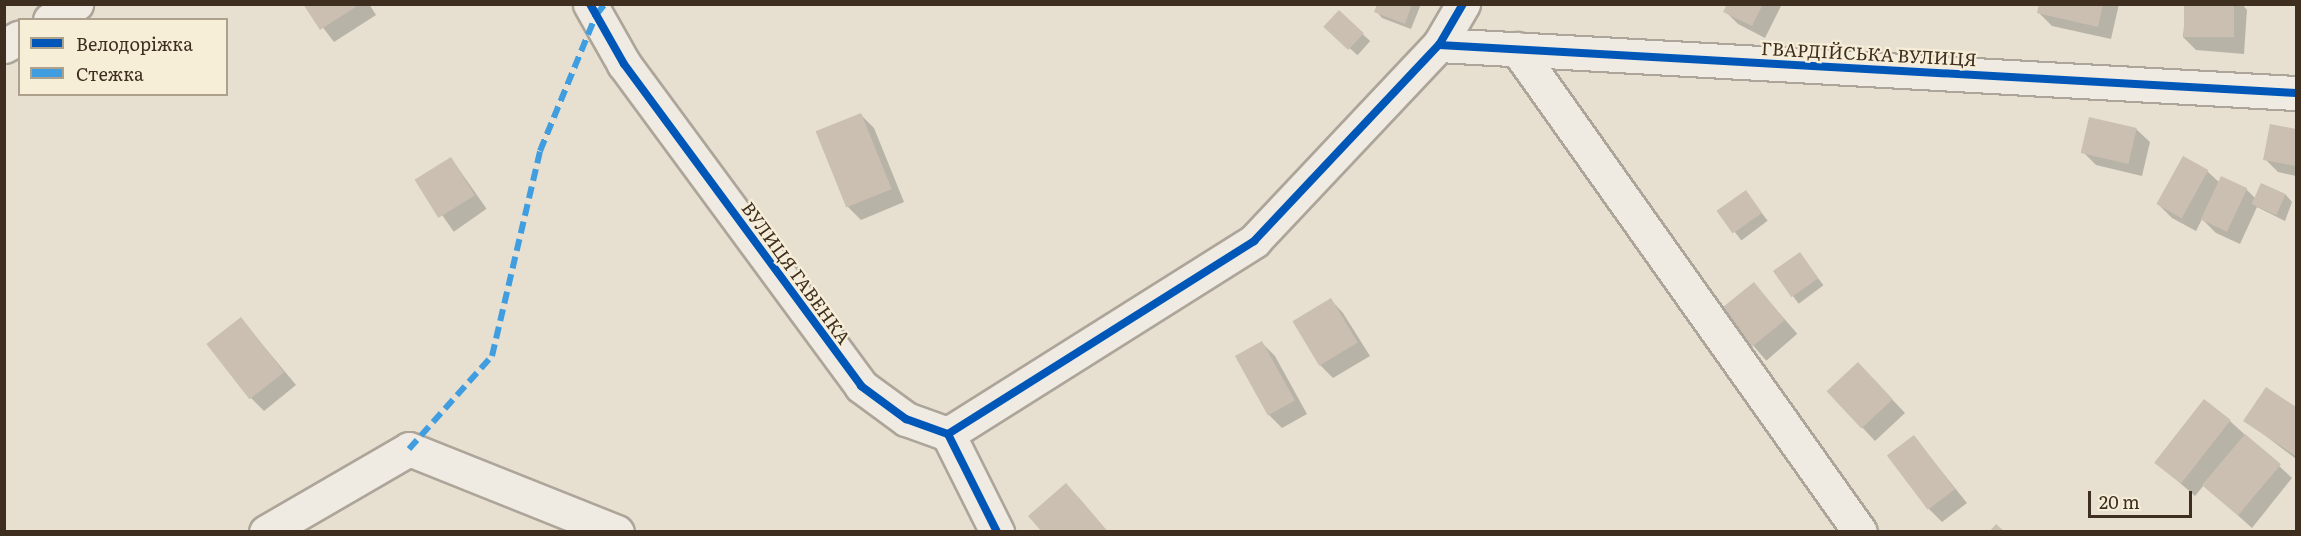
<!DOCTYPE html>
<html>
<head>
<meta charset="utf-8">
<style>
  body { margin:0 }
  #map { position:relative; width:2301px; height:536px; overflow:hidden; background:#e7e0d1; font-family:Literata,serif }
  div>[style] { position:absolute }
  .shadow>* { inset:0; background:#0003; transform-origin:0 0 }
  .building>* { inset:0; background:#cbbfb2; transform-origin:0 0 }
  .roads { filter:drop-shadow(2px 0 #ada599) drop-shadow(-2px 0 #ada599) drop-shadow(0 2px #ada599) drop-shadow(0 -2px #ada599) }
  .minor>* { height:33px; margin:-16.5px; padding:0 16.5px; transform-origin:16.5px; border-radius:16.5px; background:#efebe3 }
  .quiet>* { height:6px; margin-top:-3px; transform-origin:0; background:repeating-linear-gradient(90deg,#3f9de0 0 12px,transparent 0 18px) }
  .cycleway>* { height:8px; margin:-4px; padding:0 4px; transform-origin:4px; border-radius:4px; background:#0057b8 }
  span { translate:-50% -50%; white-space:nowrap; text-align:center; line-height:1.15; -webkit-text-stroke:4.5px #f7eed8; paint-order:stroke }
  .street-label { font-size:18px; color:#3d2e20 }
  .frame { position:absolute; inset:0; border:6px solid #3d2e20; pointer-events:none }
  .legend { position:absolute; left:18px; top:18px; width:210px; height:78px; box-sizing:border-box; background:#f7eed8; border:2px solid #ada18e; margin:0; padding:8px 10px; list-style:none; font-size:18px; color:#3d2e20 }
  .legend li { display:flex; align-items:center; gap:12px; height:30px }
  .legend b { width:30px; border:2px solid #ada18e }
  .scale { position:absolute; left:2088px; top:491px; width:104px; height:27px; box-sizing:border-box; border:3px solid #3d2e20; border-top:0; padding-left:8px; font-size:18px; line-height:21px; white-space:nowrap; color:#3d2e20; -webkit-text-stroke:4px #f7eed8; paint-order:stroke }
</style>
</head>
<body>
<div id="map">
  <div class="shadow">
    <div style="clip-path:polygon(305px 4px,369px 4px,376px 15px,334px 42px)"></div>
    <div style="clip-path:polygon(1378px 4px,1421px 4px,1411px 29px,1382px 18px,1376px 11px)"></div>
    <div style="clip-path:polygon(1728px 4px,1782px 4px,1765px 38px,1738px 24px,1725px 11px)"></div>
    <div style="clip-path:polygon(2041px 4px,2119px 4px,2111px 39px,2052px 26px,2039px 13px)"></div>
    <div style="clip-path:polygon(2186px 4px,2242px 4px,2247px 10px,2244px 54px,2196px 50px,2183px 37px)"></div>
    <div style="left:1339px;top:13px;width:42px;height:19px;rotate:42deg"></div>
    <div style="clip-path:polygon(861px 115px,874px 128px,904px 202px,861px 220px,848px 207px,818px 132px)"></div>
    <div style="clip-path:polygon(2271px 126px,2296px 131px,2296px 176px,2278px 172px,2265px 159px)"></div>
    <div style="clip-path:polygon(2136px 129px,2150px 142px,2142px 176px,2096px 165px,2083px 152px)"></div>
    <div style="left:451px;top:158px;width:62px;height:40px;rotate:55deg"></div>
    <div style="clip-path:polygon(2207px 171px,2220px 183px,2246px 189px,2256px 199px,2261px 185px,2286px 195px,2292px 202px,2285px 221px,2257px 207px,2240px 244px,2216px 233px,2202px 219px,2196px 231px,2172px 218px,2159px 205px)"></div>
    <div style="left:1746px;top:192px;width:36px;height:33px;rotate:53deg"></div>
    <div style="left:1800px;top:254px;width:39px;height:31px;rotate:53deg"></div>
    <div style="left:1754px;top:284px;width:66px;height:41px;rotate:49deg"></div>
    <div style="clip-path:polygon(1331px 300px,1343px 313px,1370px 356px,1333px 378px,1320px 365px)"></div>
    <div style="clip-path:polygon(241px 319px,296px 385px,264px 411px,251px 398px)"></div>
    <div style="clip-path:polygon(1262px 343px,1275px 356px,1307px 414px,1282px 428px,1269px 415px)"></div>
    <div style="clip-path:polygon(1871px 377px,1905px 413px,1875px 441px,1829px 392px)"></div>
    <div style="clip-path:polygon(2266px 389px,2296px 409px,2296px 459px,2245px 420px)"></div>
    <div style="clip-path:polygon(2230px 421px,2292px 478px,2252px 528px,2204px 485px,2195px 496px,2157px 463px)"></div>
    <div style="clip-path:polygon(1914px 437px,1967px 503px,1942px 522px,1929px 509px)"></div>
    <div style="clip-path:polygon(1066px 485px,1079px 498px,1108px 532px,1044px 532px)"></div>
  </div>
  <div class="building">
    <div style="clip-path:polygon(303px 4px,360px 4px,320px 30px)"></div>
    <div style="clip-path:polygon(1377px 4px,1412px 4px,1405px 24px,1374px 12px)"></div>
    <div style="clip-path:polygon(1727px 4px,1763px 4px,1752px 26px,1723px 12px)"></div>
    <div style="clip-path:polygon(2039px 4px,2103px 4px,2098px 27px,2037px 13px)"></div>
    <div style="left:2184px;top:4px;width:50px;height:33px"></div>
    <div style="left:1339px;top:10px;width:34px;height:23px;rotate:43deg"></div>
    <div style="left:861px;top:113px;width:82px;height:49px;rotate:68deg"></div>
    <div style="left:2089px;top:117px;width:49px;height:37px;rotate:13deg"></div>
    <div style="clip-path:polygon(2270px 124px,2296px 129px,2296px 166px,2263px 160px)"></div>
    <div style="left:2183px;top:156px;width:29px;height:55px;rotate:29deg"></div>
    <div style="left:451px;top:157px;width:45px;height:43px;rotate:58deg"></div>
    <div style="left:2221px;top:176px;width:29px;height:48px;rotate:25deg"></div>
    <div style="left:2261px;top:183px;width:27px;height:23px;rotate:24deg"></div>
    <div style="left:1746px;top:190px;width:28px;height:36px;rotate:55deg"></div>
    <div style="left:1800px;top:252px;width:32px;height:33px;rotate:55deg"></div>
    <div style="left:1754px;top:282px;width:49px;height:45px;rotate:51deg"></div>
    <div style="left:1331px;top:298px;width:52px;height:45px;rotate:59deg"></div>
    <div style="left:241px;top:317px;width:70px;height:44px;rotate:52deg"></div>
    <div style="left:1262px;top:341px;width:68px;height:31px;rotate:61deg"></div>
    <div style="left:1858px;top:362px;width:51px;height:43px;rotate:47deg"></div>
    <div style="clip-path:polygon(2266px 387px,2296px 407px,2296px 456px,2243px 421px)"></div>
    <div style="left:2204px;top:399px;width:34px;height:81px;rotate:38deg"></div>
    <div style="left:2245px;top:434px;width:47px;height:67px;rotate:40deg"></div>
    <div style="left:1914px;top:435px;width:68px;height:34px;rotate:53deg"></div>
    <div style="clip-path:polygon(1066px 483px,1108px 532px,1042px 532px,1028px 516px)"></div>
    <div style="clip-path:polygon(1996px 524px,2005px 532px,1989px 532px)"></div>
  </div>
  <div class="roads">
    <div class="minor">
      <div style="left:590px;top:4px;width:69px;rotate:60.5deg"></div>
      <div style="left:624px;top:64px;width:400px;rotate:53.6deg"></div>
      <div style="left:861px;top:386px;width:56px;rotate:36.3deg"></div>
      <div style="left:906px;top:419px;width:45px;rotate:19.7deg"></div>
      <div style="left:948px;top:434px;width:110px;rotate:63.4deg"></div>
      <div style="left:50px;top:20px;width:31px;rotate:-32deg"></div>
      <div style="left:1439px;top:45px;width:858px;rotate:3.21deg"></div>
      <div style="left:4px;top:46px;width:18px;rotate:-29deg"></div>
      <div style="left:1517px;top:49px;width:592px;rotate:54.62deg"></div>
      <div style="left:948px;top:434px;width:362px;rotate:-32.2deg"></div>
      <div style="left:1254px;top:241px;width:270px;rotate:-46.7deg"></div>
      <div style="left:1439px;top:45px;width:48px;rotate:-59.7deg"></div>
      <div style="left:266px;top:532px;width:165px;rotate:-30.1deg"></div>
      <div style="left:409px;top:449px;width:224px;rotate:21.8deg"></div>
    </div>
  </div>
  <div class="quiet">
    <div style="left:409px;top:449px;width:125px;rotate:-48.3deg"></div>
    <div style="left:492px;top:356px;width:211px;rotate:-76.8deg"></div>
    <div style="left:540px;top:151px;width:147px;rotate:-67.6deg"></div>
    <div style="left:596px;top:15px;width:14px;rotate:-51deg"></div>
  </div>
  <div class="cycleway">
    <div style="left:590px;top:4px;width:69px;rotate:60.5deg"></div>
    <div style="left:624px;top:64px;width:400px;rotate:53.6deg"></div>
    <div style="left:861px;top:386px;width:56px;rotate:36.3deg"></div>
    <div style="left:906px;top:419px;width:45px;rotate:19.7deg"></div>
    <div style="left:948px;top:434px;width:110px;rotate:63.4deg"></div>
    <div style="left:1439px;top:45px;width:858px;rotate:3.21deg"></div>
    <div style="left:948px;top:434px;width:362px;rotate:-32.2deg"></div>
    <div style="left:1254px;top:241px;width:270px;rotate:-46.7deg"></div>
    <div style="left:1439px;top:45px;width:48px;rotate:-59.7deg"></div>
  </div>
  <div class="street-label">
    <span style="left:1869px;top:54px;rotate:3deg">ГВАРДІЙСЬКА ВУЛИЦЯ</span>
    <span style="left:796px;top:273px;rotate:54deg">ВУЛИЦЯ ГАВЕНКА</span>
  </div>
  <div class="frame"></div>
  <ul class="legend">
  <li><b style="height:8px;background:#0057b8"></b>Велодоріжка</li>
  <li><b style="height:8px;background:#3f9de0"></b>Стежка</li>
  </ul>
  <div class="scale">20 m</div>
</div>
</body>
</html>
